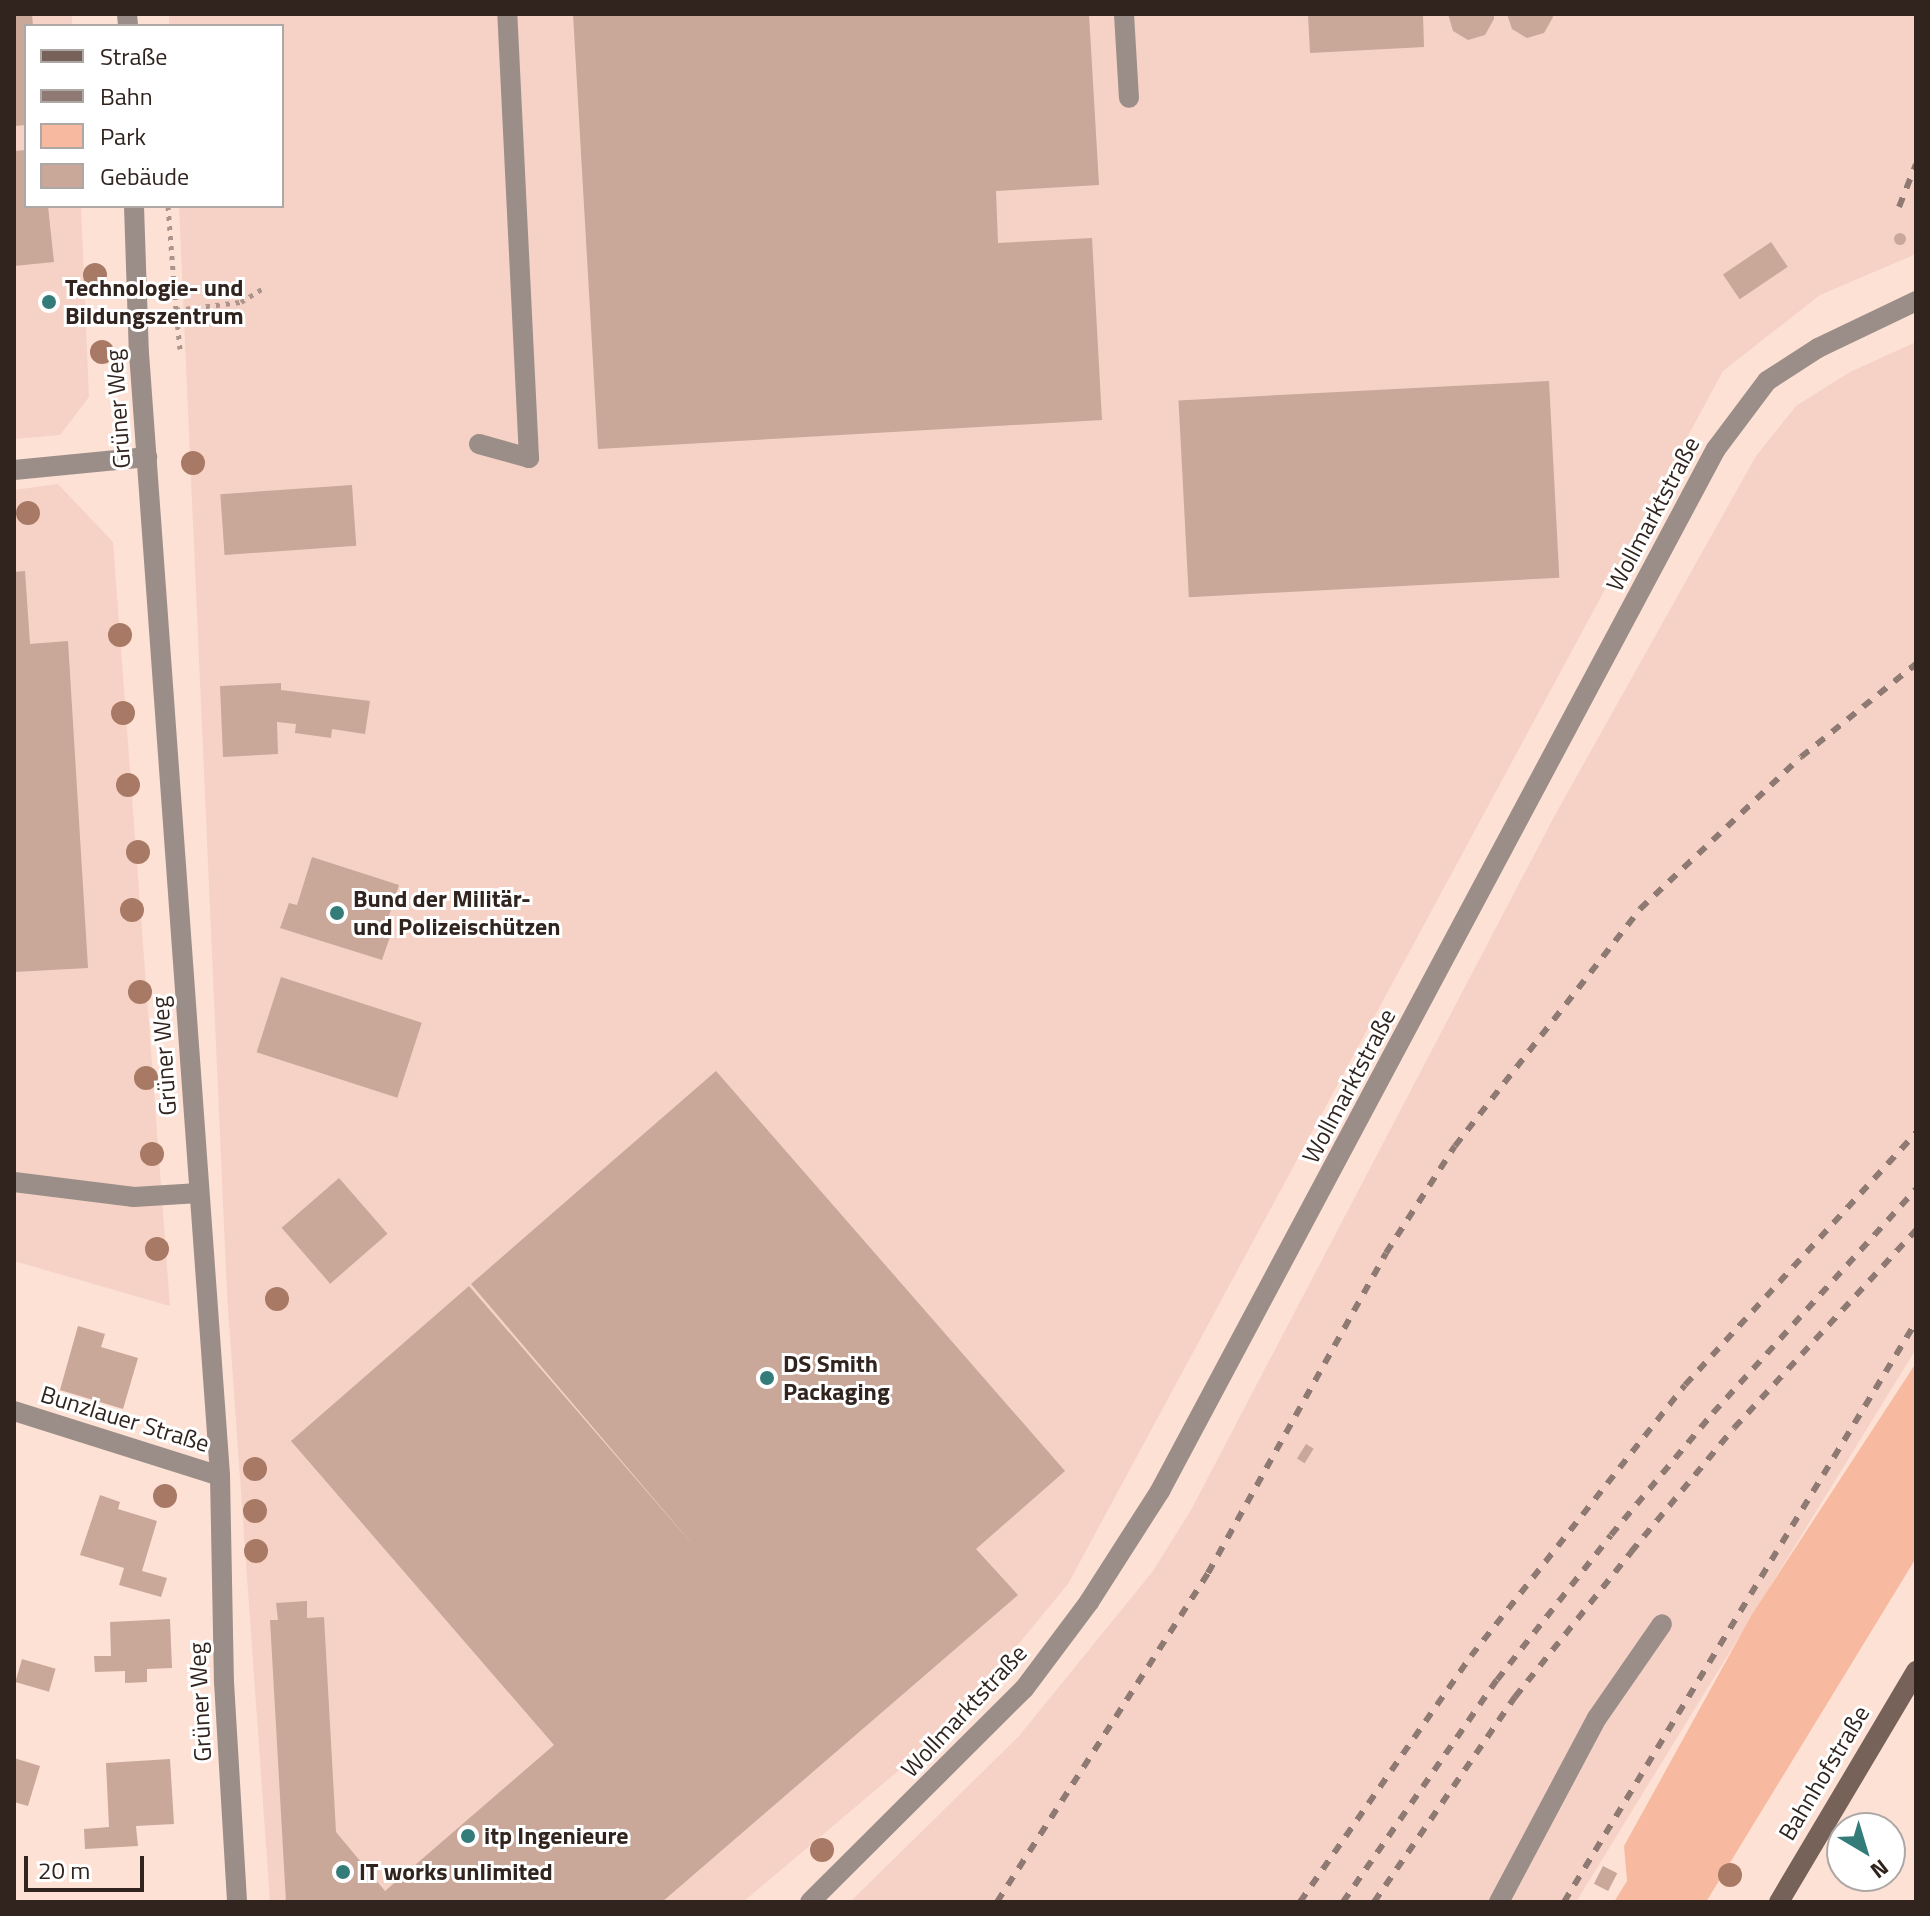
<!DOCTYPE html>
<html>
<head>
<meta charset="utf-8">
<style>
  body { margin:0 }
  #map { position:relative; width:1930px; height:1916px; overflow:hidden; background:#fde1d5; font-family:"Titillium Web",sans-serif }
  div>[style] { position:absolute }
  .built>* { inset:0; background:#f5d2c5 }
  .green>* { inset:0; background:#f7b9a0 }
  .building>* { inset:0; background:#c9a799; transform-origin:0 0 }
  .round { border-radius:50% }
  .path>* { height:5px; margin-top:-2.5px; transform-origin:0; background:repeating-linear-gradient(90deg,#aa948b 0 4px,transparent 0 10px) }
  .lane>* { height:20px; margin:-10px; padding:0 10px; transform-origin:10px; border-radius:10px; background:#9b8d87 }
  .street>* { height:20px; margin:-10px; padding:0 10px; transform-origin:10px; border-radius:10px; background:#9b8d87 }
  .secondary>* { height:20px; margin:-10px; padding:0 10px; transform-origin:10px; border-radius:10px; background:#766259 }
  .rail>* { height:6px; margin-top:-3px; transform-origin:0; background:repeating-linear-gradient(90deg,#8e7a72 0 10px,transparent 0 20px) }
  .trees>* { width:24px; height:24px; margin:-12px; border-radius:50%; background:#a87a65 }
  .dots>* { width:22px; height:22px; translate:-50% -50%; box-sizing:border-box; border:4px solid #fff; border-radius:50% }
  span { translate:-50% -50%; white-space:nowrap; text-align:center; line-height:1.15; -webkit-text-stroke:6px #fff; paint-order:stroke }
  .poi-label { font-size:24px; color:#31241f; font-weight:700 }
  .left { translate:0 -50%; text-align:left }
  .street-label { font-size:24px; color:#31241f }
  .frame { position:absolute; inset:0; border:16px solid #31241f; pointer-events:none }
  .legend { position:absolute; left:24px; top:24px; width:260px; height:184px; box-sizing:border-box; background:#fff; border:2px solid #ada7a5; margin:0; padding:10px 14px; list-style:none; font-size:24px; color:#31241f }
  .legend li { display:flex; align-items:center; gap:16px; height:40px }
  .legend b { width:40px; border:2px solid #ada7a5 }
  .north { position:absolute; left:1826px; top:1812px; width:80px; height:80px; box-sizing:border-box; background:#fff; border:2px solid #ada7a5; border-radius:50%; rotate:142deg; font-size:22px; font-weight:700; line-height:32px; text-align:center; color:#31241f }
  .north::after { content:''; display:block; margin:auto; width:28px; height:36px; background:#337c7a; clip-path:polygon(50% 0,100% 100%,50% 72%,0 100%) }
  .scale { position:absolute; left:24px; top:1856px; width:120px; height:36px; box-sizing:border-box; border:4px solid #31241f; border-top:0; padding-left:10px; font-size:24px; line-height:28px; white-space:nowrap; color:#31241f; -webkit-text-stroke:6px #fff; paint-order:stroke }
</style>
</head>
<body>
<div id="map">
  <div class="built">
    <div style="clip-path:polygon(14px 14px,72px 14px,72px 26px,26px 26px,26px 206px,81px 206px,89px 397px,60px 435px,14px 439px)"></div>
    <div style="clip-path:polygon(169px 14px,1916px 14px,1916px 254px,1820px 295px,1723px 371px,1068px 1584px,949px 1728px,743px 1902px,270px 1902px,227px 1294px,179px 206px,282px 206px,282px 26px,169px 26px)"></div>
    <div style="clip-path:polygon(1916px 342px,1916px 1349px,1576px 1902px,850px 1902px,1019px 1736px,1153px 1571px,1191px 1510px,1555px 815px,1756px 456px,1796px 406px,1850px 372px)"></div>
    <div style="clip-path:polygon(58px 484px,113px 542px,170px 1306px,14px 1261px,14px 490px)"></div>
  </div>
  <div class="green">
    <div style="clip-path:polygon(1914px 1366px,1916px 1558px,1706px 1902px,1614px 1902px,1627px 1881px,1624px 1846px,1751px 1616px)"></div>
  </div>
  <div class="building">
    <div style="clip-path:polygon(14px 14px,32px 14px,33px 26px,26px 26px,26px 125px,14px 126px)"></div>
    <div style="clip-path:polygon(573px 14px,1089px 14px,1099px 185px,996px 191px,998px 243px,1092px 238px,1102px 420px,598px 449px)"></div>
    <div style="clip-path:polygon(1308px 14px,1423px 14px,1424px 47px,1310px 53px)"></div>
    <div style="clip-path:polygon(1448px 14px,1494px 14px,1494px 19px,1485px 35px,1468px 40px,1453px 31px)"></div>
    <div style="clip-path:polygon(1507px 14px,1552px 14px,1553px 17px,1544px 33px,1527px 38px,1512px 29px)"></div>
    <div style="clip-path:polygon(26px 150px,26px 206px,48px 206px,54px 262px,14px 266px,14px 151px)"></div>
    <div class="round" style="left:1894px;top:233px;width:12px;height:12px"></div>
    <div style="left:1771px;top:242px;width:30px;height:58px;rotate:56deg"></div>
    <div style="left:1549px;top:381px;width:197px;height:371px;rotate:87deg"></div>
    <div style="left:352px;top:485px;width:61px;height:132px;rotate:86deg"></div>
    <div style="clip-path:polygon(25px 571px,30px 644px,68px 641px,88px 968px,14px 972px,14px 572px)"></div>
    <div style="clip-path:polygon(281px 683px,281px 690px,370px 701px,365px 734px,332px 729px,331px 738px,295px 733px,296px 724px,277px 722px,278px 754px,223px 757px,220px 686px)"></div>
    <div style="clip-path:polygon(312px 857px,399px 885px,387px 922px,394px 925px,382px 960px,280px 928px,289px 903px,297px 905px)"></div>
    <div style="left:281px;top:977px;width:148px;height:79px;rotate:18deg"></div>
    <div style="clip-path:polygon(716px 1071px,1065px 1471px,976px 1549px,1018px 1595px,662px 1902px,286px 1902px,270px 1620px,278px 1620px,276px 1603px,307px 1601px,307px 1618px,324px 1617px,336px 1832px,385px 1891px,554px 1745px,291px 1441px,469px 1286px,700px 1553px,471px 1284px)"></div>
    <div style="left:339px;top:1178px;width:74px;height:76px;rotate:49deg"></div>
    <div style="clip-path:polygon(78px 1326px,105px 1334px,101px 1347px,138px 1358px,123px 1409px,60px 1390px)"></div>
    <div style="left:1306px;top:1444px;width:9px;height:17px;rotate:32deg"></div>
    <div style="clip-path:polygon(100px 1495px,120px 1502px,118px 1509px,157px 1521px,142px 1571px,167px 1578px,161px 1597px,119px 1585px,124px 1568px,80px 1555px)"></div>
    <div style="clip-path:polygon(170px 1619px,172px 1668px,147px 1669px,147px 1682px,125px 1683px,125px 1671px,95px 1672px,94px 1656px,111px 1656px,110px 1622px)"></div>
    <div style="left:22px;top:1659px;width:35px;height:24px;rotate:16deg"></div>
    <div style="clip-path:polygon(14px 1758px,40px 1766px,28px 1806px,14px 1802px)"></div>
    <div style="clip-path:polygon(170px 1759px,174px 1824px,136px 1826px,138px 1846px,85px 1849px,84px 1829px,109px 1827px,106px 1763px)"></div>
    <div style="left:1603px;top:1866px;width:16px;height:20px;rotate:27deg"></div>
  </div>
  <div class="path">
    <div style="left:168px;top:206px;width:104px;rotate:85.6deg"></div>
    <div style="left:180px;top:349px;width:39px;rotate:-96deg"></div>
    <div style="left:176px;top:310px;width:65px;rotate:-7deg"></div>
    <div style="left:241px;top:302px;width:28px;rotate:-32deg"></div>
  </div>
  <div class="lane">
    <div style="left:1124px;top:14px;width:84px;rotate:86.6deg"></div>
    <div style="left:479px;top:444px;width:52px;rotate:15.6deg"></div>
    <div style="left:529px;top:458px;width:445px;rotate:-92.8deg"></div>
    <div style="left:14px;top:1182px;width:121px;rotate:7.1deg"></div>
    <div style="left:134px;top:1197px;width:65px;rotate:-3.5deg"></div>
    <div style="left:1499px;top:1902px;width:208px;rotate:-62deg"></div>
    <div style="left:1597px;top:1718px;width:114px;rotate:-55.3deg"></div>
  </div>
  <div class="street">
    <div style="left:127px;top:14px;width:12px;rotate:85deg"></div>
    <div style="left:134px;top:206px;width:147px;rotate:88.1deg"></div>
    <div style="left:139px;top:353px;width:1126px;rotate:85.87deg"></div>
    <div style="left:220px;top:1476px;width:206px;rotate:88.9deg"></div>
    <div style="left:224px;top:1682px;width:220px;rotate:86.6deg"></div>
    <div style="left:14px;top:470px;width:134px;rotate:-5.6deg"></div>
    <div style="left:14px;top:1411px;width:216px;rotate:17.5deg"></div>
    <div style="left:810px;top:1902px;width:302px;rotate:-44.9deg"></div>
    <div style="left:1024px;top:1689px;width:109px;rotate:-53.2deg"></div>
    <div style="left:1089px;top:1602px;width:132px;rotate:-57.4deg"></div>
    <div style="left:1160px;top:1491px;width:1181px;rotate:-61.92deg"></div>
    <div style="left:1716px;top:449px;width:85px;rotate:-53.1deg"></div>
    <div style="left:1767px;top:381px;width:61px;rotate:-32.9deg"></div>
    <div style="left:1818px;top:348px;width:109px;rotate:-25.6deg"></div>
  </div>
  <div class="secondary">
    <div style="left:1779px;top:1902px;width:269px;rotate:-59.3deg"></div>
  </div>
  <div class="rail">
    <div style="left:1899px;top:207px;width:46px;rotate:-68.4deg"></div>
    <div style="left:997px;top:1902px;width:391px;rotate:-57.3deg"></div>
    <div style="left:1208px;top:1573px;width:366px;rotate:-60.9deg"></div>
    <div style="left:1386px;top:1253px;width:127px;rotate:-57.2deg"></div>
    <div style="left:1455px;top:1146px;width:301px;rotate:-52deg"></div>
    <div style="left:1640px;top:909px;width:221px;rotate:-43.4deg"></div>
    <div style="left:1801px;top:757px;width:148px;rotate:-39deg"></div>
    <div style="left:1300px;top:1902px;width:300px;rotate:-55.2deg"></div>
    <div style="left:1471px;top:1656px;width:345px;rotate:-51.7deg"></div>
    <div style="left:1685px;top:1385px;width:342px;rotate:-47.5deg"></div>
    <div style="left:1343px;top:1902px;width:270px;rotate:-55.3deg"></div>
    <div style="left:1497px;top:1680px;width:184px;rotate:-51.8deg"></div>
    <div style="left:1611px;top:1535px;width:159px;rotate:-50.1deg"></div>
    <div style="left:1713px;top:1413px;width:302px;rotate:-47.8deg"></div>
    <div style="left:1374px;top:1902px;width:249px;rotate:-55.5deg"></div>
    <div style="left:1515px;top:1697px;width:186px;rotate:-51.3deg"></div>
    <div style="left:1631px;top:1552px;width:161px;rotate:-50.3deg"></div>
    <div style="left:1734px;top:1428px;width:269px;rotate:-47.4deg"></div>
    <div style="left:1564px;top:1902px;width:678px;rotate:-58.75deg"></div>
  </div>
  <div class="trees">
    <div style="left:95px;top:275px"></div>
    <div style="left:102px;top:352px"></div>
    <div style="left:193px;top:463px"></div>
    <div style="left:28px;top:513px"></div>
    <div style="left:120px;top:635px"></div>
    <div style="left:123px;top:713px"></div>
    <div style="left:128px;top:785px"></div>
    <div style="left:138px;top:852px"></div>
    <div style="left:132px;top:910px"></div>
    <div style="left:140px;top:992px"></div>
    <div style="left:146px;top:1078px"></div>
    <div style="left:152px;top:1154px"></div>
    <div style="left:157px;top:1249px"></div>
    <div style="left:277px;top:1299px"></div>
    <div style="left:255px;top:1469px"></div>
    <div style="left:165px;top:1496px"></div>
    <div style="left:255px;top:1511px"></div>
    <div style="left:256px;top:1551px"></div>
    <div style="left:822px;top:1850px"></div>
    <div style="left:1730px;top:1875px"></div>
  </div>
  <div class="dots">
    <div style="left:49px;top:302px;background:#337c7a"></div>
    <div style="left:337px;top:913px;background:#337c7a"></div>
    <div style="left:767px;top:1378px;background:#337c7a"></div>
    <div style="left:468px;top:1836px;background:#337c7a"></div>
    <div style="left:343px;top:1872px;background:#337c7a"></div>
  </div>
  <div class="poi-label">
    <span class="left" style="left:65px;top:302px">Technologie- und<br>Bildungszentrum</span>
    <span class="left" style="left:353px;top:913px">Bund der Militär-<br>und Polizeischützen</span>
    <span class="left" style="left:783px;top:1378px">DS Smith<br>Packaging</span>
    <span class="left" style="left:484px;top:1836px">itp Ingenieure</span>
    <span class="left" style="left:359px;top:1872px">IT works unlimited</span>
  </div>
  <div class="street-label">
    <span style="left:118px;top:409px;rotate:-94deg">Grüner Weg</span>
    <span style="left:1653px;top:514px;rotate:-62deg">Wollmarktstraße</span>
    <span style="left:164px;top:1056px;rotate:-94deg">Grüner Weg</span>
    <span style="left:1349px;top:1086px;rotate:-62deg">Wollmarktstraße</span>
    <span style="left:125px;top:1419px;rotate:17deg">Bunzlauer Straße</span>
    <span style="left:200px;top:1702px;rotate:-93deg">Grüner Weg</span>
    <span style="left:964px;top:1711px;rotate:-47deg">Wollmarktstraße</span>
    <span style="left:1824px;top:1773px;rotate:-59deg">Bahnhofstraße</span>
  </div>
  <div class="frame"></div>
  <ul class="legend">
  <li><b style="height:10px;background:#766259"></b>Straße</li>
  <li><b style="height:10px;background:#8e7a72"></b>Bahn</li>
  <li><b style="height:22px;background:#f7b9a0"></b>Park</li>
  <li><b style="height:22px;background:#c9a799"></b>Gebäude</li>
  </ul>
  <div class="north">N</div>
  <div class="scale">20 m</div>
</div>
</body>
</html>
